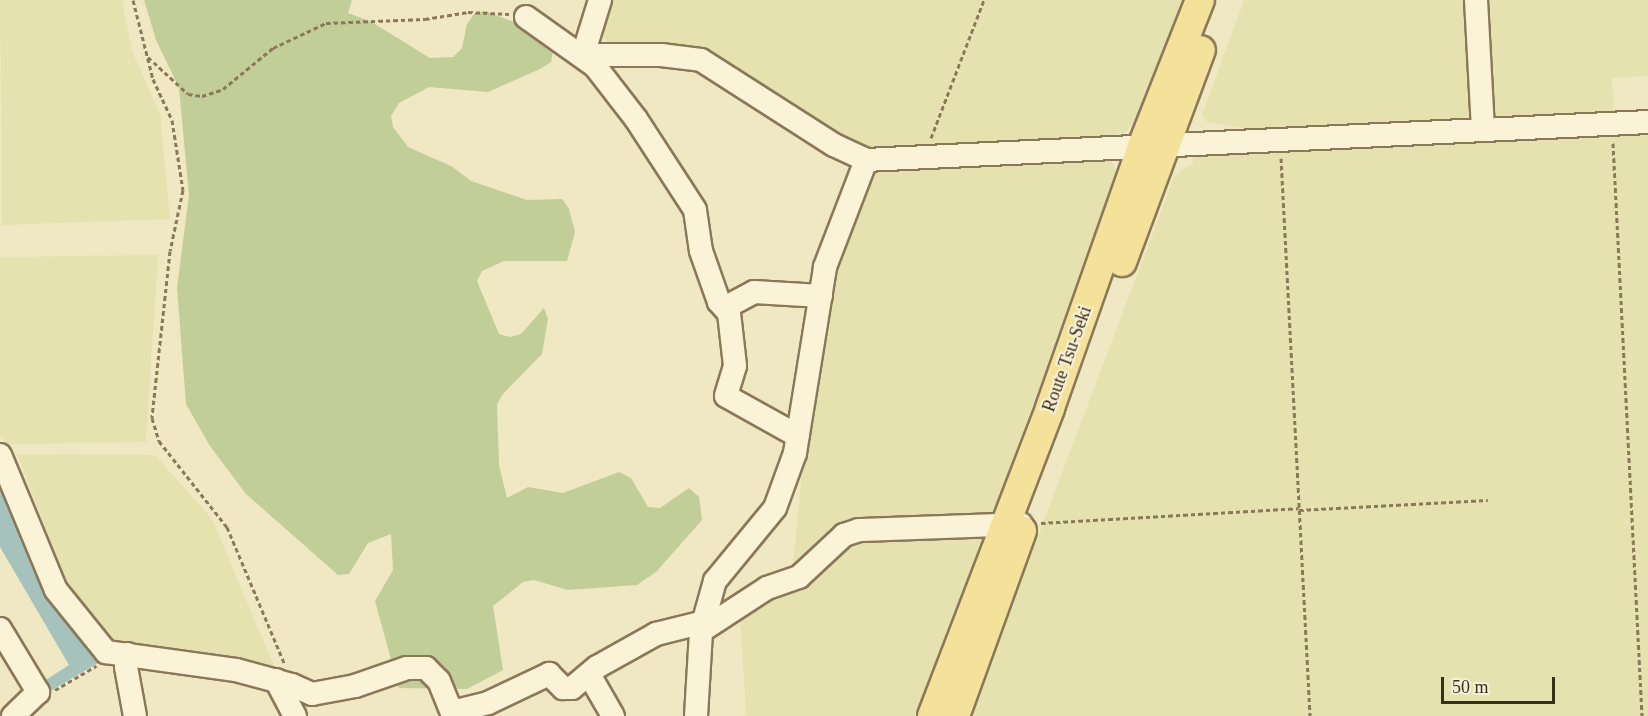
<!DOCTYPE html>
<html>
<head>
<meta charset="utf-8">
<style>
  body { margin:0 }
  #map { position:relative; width:1648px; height:716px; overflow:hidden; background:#f0e7c3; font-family:"Times New Roman",serif }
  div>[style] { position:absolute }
  .farmland>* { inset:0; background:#e6e2b0 }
  .green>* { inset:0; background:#c2ce97 }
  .water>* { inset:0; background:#a6c2bd }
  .path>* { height:3px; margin-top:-1.5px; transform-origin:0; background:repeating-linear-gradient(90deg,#8b7859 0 4.5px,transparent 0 7.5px) }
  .roads { filter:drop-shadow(2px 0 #8b7859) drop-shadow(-2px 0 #8b7859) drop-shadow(0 2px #8b7859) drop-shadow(0 -2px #8b7859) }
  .minor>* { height:22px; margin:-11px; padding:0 11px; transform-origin:11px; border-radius:11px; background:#faf3d7 }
  .major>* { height:28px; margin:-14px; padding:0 14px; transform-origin:14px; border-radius:14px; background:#f4e19a }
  span { translate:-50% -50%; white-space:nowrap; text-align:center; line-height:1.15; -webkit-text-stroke:4.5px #f7f0d3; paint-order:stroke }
  .street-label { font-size:18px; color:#3a2e1e }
  .scale { position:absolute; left:1441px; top:677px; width:114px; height:27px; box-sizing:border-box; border:3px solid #3a2e1e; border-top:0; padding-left:8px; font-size:18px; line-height:21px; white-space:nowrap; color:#3a2e1e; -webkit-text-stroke:4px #f7f0d3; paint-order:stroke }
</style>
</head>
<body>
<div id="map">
  <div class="farmland">
    <div style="clip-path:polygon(0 0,122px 0,132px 51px,160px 114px,170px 219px,2px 225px)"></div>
    <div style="clip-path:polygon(612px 0,1182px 0,1138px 118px,1126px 132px,1105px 137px,865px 151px,673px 45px,612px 45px,603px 37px)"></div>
    <div style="clip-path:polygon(1244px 0,1466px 0,1471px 119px,1246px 129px,1207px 122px,1202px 115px)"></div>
    <div style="clip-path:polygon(1481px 0,1648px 0,1648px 76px,1612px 78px,1614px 117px,1493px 123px)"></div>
    <div style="clip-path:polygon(1648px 130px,1648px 716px,970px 716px,1174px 177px,1193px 163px,1193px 155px)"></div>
    <div style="clip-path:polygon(1111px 159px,1117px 175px,991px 519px,856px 526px,792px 575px,802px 474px,795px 467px,811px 397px,817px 395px,839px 269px,874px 171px,880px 167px)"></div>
    <div style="clip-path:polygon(158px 255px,146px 442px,7px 444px,0 437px,0 257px)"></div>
    <div style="clip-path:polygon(17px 454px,155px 455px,212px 519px,274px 666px,113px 639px,66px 581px)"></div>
    <div style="clip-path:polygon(986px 533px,918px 716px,739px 716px,746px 715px,740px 613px,857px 539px)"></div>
  </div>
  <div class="green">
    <div style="clip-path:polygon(144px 0,352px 0,348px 13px,370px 21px,430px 58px,453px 57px,462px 48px,467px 24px,474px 14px,485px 11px,517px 23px,553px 51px,551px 62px,540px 69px,488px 92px,429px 87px,399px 103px,391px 116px,393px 127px,408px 147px,451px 166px,471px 181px,527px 200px,562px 199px,569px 209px,575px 232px,567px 261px,504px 261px,482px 271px,477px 281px,499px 334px,510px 337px,521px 334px,544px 308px,548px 319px,542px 354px,502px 395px,497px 405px,499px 465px,507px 498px,528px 487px,563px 493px,619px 472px,631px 478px,648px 507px,660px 508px,689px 488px,699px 497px,702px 520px,656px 572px,637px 585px,568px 590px,534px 580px,523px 582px,493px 606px,503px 670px,467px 689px,399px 688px,375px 601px,393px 570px,391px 534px,368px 543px,349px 574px,338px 575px,246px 494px,210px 446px,186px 404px,177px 288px,189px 195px,179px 88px,156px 40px)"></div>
  </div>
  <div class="water">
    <div style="clip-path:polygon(0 469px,103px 660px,47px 693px,41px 683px,69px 665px,0 547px)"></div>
  </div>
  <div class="path">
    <div style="left:133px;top:0;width:81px;rotate:75.8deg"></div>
    <div style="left:153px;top:79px;width:45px;rotate:65.1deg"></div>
    <div style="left:172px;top:120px;width:71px;rotate:81.1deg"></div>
    <div style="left:183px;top:190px;width:62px;rotate:102deg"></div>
    <div style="left:170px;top:251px;width:168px;rotate:96.2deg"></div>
    <div style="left:152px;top:418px;width:24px;rotate:73deg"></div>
    <div style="left:159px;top:441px;width:110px;rotate:51.7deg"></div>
    <div style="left:227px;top:527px;width:150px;rotate:67.2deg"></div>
    <div style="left:148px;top:57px;width:54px;rotate:42.8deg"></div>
    <div style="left:188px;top:94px;width:14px;rotate:8deg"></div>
    <div style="left:202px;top:96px;width:22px;rotate:-18deg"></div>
    <div style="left:223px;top:89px;width:65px;rotate:-39.4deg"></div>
    <div style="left:273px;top:48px;width:59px;rotate:-25.3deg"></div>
    <div style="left:326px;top:23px;width:99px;rotate:-2.3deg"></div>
    <div style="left:425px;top:19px;width:44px;rotate:-9.2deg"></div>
    <div style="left:468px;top:12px;width:41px;rotate:2.8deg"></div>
    <div style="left:931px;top:138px;width:148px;rotate:-69deg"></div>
    <div style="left:1613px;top:143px;width:574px;rotate:87.1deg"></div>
    <div style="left:1281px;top:158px;width:559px;rotate:87.02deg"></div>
    <div style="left:1299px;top:510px;width:189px;rotate:-3deg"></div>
    <div style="left:1041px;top:523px;width:258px;rotate:-3.3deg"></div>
    <div style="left:55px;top:690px;width:48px;rotate:-30.3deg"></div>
  </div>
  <div class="roads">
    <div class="minor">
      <div style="left:1476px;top:0;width:130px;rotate:86.9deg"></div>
      <div style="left:526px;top:17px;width:85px;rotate:35.4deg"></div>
      <div style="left:595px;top:66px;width:67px;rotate:52.3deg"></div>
      <div style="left:636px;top:119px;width:108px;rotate:57deg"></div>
      <div style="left:695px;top:210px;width:41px;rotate:81.7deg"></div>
      <div style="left:701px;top:251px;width:54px;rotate:70.6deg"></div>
      <div style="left:719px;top:302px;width:15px;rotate:48deg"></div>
      <div style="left:729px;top:313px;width:53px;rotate:83.5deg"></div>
      <div style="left:735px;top:366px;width:31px;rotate:107deg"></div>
      <div style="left:726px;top:396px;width:82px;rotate:29.1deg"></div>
      <div style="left:583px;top:55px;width:78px"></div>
      <div style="left:661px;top:55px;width:40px;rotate:7.1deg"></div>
      <div style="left:701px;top:60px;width:158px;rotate:32.6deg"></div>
      <div style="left:834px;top:145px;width:35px;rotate:25deg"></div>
      <div style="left:866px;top:160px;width:783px;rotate:-2.78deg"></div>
      <div style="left:583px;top:55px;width:58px;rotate:-72.8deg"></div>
      <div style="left:726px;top:307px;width:32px;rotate:-28deg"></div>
      <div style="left:754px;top:292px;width:67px;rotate:3.4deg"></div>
      <div style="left:0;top:455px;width:146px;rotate:67.5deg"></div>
      <div style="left:56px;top:590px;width:80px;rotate:51.1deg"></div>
      <div style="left:106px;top:652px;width:131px;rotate:7.9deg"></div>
      <div style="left:236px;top:670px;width:58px;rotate:15deg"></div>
      <div style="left:292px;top:685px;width:22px;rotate:24deg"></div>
      <div style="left:312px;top:694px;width:44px;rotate:-10.5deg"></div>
      <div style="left:355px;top:686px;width:55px;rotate:-19.1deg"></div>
      <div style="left:407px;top:668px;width:19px"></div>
      <div style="left:426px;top:668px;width:18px;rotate:45deg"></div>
      <div style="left:439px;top:681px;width:38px;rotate:68deg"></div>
      <div style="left:0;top:629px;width:74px;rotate:58.9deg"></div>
      <div style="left:38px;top:692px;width:35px;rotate:136deg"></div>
      <div style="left:701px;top:631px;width:79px;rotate:-33.1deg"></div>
      <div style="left:767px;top:588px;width:34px;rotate:-19deg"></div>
      <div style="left:799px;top:577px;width:62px;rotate:-43deg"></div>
      <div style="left:844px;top:535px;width:16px;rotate:-18deg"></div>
      <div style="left:859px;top:530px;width:162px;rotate:-2.1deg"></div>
      <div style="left:127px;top:654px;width:13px;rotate:94deg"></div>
      <div style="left:126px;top:667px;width:50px;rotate:79.6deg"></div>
      <div style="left:590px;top:676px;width:46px;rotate:60.1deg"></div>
      <div style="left:276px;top:680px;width:41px;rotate:62.2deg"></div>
      <div style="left:452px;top:712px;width:37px;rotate:-14deg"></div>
      <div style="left:488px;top:703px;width:68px;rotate:-25.4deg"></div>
      <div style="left:549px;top:674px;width:20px;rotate:45deg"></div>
      <div style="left:563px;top:688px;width:9px"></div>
      <div style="left:572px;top:688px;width:33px;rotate:-40deg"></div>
      <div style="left:597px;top:667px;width:68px;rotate:-29.2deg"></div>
      <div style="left:656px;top:634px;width:49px;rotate:-14deg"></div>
      <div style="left:696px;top:716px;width:85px;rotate:-86.6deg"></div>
      <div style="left:701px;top:631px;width:52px;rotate:-74.4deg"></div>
      <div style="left:715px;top:581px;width:94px;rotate:-50.6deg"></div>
      <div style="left:775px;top:508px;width:59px;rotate:-70deg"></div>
      <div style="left:795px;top:453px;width:188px;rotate:-80.8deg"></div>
      <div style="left:825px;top:267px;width:115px;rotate:-69deg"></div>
    </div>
    <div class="major">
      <div style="left:1122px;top:262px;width:226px;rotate:-69.6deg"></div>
      <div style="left:932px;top:716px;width:330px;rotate:-69deg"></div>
      <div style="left:1050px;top:408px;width:275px;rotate:-70.6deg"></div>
      <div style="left:1141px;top:149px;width:160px;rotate:-68.4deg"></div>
      <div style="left:955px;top:716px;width:197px;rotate:-70.1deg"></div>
    </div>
  </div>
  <div class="street-label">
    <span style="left:1067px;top:359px;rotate:-70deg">Route Tsu-Seki</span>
  </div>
  <div class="scale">50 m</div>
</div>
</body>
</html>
